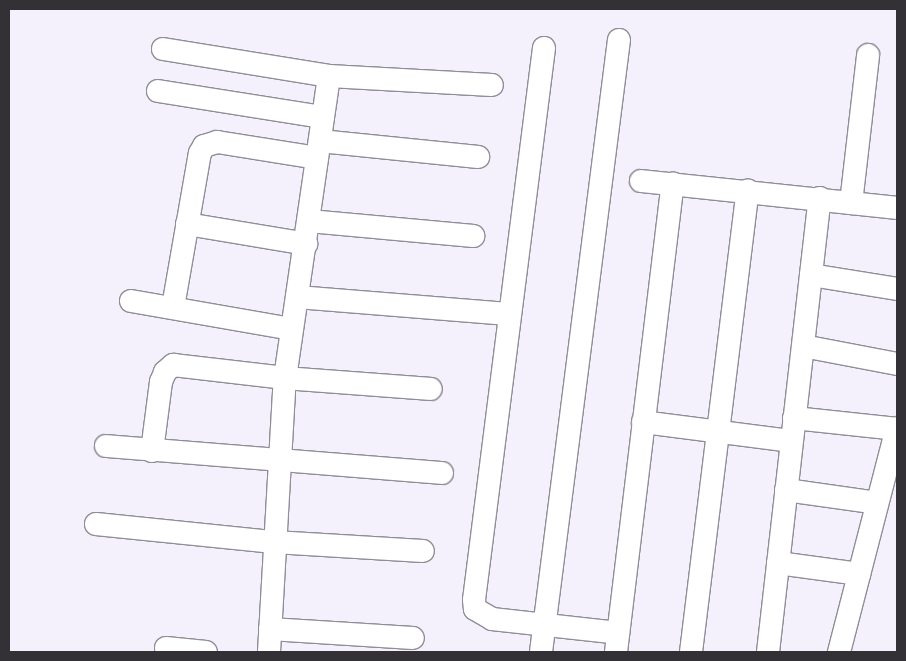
<!DOCTYPE html>
<html>
<head>
<meta charset="utf-8">
<style>
  body { margin:0 }
  #map { position:relative; width:906px; height:661px; overflow:hidden; background:#f4f1fd; font-family:Raleway,sans-serif }
  div>[style] { position:absolute }
  .roads { filter:drop-shadow(1px 0 #908d98) drop-shadow(-1px 0 #908d98) drop-shadow(0 1px #908d98) drop-shadow(0 -1px #908d98) }
  .minor>* { height:22px; margin:-11px; padding:0 11px; transform-origin:11px; border-radius:11px; background:#fff }
  span { translate:-50% -50%; white-space:nowrap; text-align:center; line-height:1.15; -webkit-text-stroke:4.5px #fff; paint-order:stroke }
  .frame { position:absolute; inset:0; border:10px solid #333136; pointer-events:none }
</style>
</head>
<body>
<div id="map">
  <div class="roads">
    <div class="minor">
      <div style="left:544px;top:48px;width:556px;rotate:97.23deg"></div>
      <div style="left:474px;top:600px;width:9px;rotate:84deg"></div>
      <div style="left:475px;top:609px;width:20px;rotate:30deg"></div>
      <div style="left:492px;top:619px;width:127px;rotate:6.3deg"></div>
      <div style="left:163px;top:49px;width:168px;rotate:9.2deg"></div>
      <div style="left:329px;top:76px;width:163px;rotate:3.2deg"></div>
      <div style="left:158px;top:91px;width:167px;rotate:9deg"></div>
      <div style="left:320px;top:141px;width:159px;rotate:5.8deg"></div>
      <div style="left:641px;top:181px;width:257px;rotate:6deg"></div>
      <div style="left:851px;top:203px;width:149px;rotate:-83.4deg"></div>
      <div style="left:309px;top:221px;width:165px;rotate:5.2deg"></div>
      <div style="left:187px;top:224px;width:121px;rotate:9.5deg"></div>
      <div style="left:811px;top:275px;width:87px;rotate:9.2deg"></div>
      <div style="left:297px;top:297px;width:212px;rotate:4.6deg"></div>
      <div style="left:131px;top:301px;width:163px;rotate:9.9deg"></div>
      <div style="left:173px;top:307px;width:156px;rotate:-80.1deg"></div>
      <div style="left:200px;top:153px;width:8px;rotate:-60deg"></div>
      <div style="left:204px;top:146px;width:14px;rotate:-17deg"></div>
      <div style="left:217px;top:142px;width:101px;rotate:9.1deg"></div>
      <div style="left:803px;top:346px;width:96px;rotate:10.8deg"></div>
      <div style="left:794px;top:418px;width:104px;rotate:6.1deg"></div>
      <div style="left:643px;top:422px;width:149px;rotate:7.3deg"></div>
      <div style="left:106px;top:446px;width:337px;rotate:4.6deg"></div>
      <div style="left:152px;top:451px;width:70px;rotate:-82.6deg"></div>
      <div style="left:161px;top:382px;width:11px;rotate:-68deg"></div>
      <div style="left:165px;top:372px;width:11px;rotate:-41deg"></div>
      <div style="left:173px;top:365px;width:113px;rotate:6.6deg"></div>
      <div style="left:285px;top:378px;width:146px;rotate:4.3deg"></div>
      <div style="left:786px;top:490px;width:92px;rotate:8.1deg"></div>
      <div style="left:96px;top:524px;width:179px;rotate:5.8deg"></div>
      <div style="left:274px;top:542px;width:149px;rotate:3.5deg"></div>
      <div style="left:778px;top:563px;width:82px;rotate:7.7deg"></div>
      <div style="left:270px;top:629px;width:143px;rotate:3.6deg"></div>
      <div style="left:166px;top:648px;width:40px;rotate:5.7deg"></div>
      <div style="left:269px;top:652px;width:274px;rotate:-86.7deg"></div>
      <div style="left:285px;top:378px;width:305px;rotate:-81.7deg"></div>
      <div style="left:541px;top:652px;width:617px;rotate:-82.74deg"></div>
      <div style="left:616px;top:652px;width:472px;rotate:-83.1deg"></div>
      <div style="left:691px;top:652px;width:465px;rotate:-83deg"></div>
      <div style="left:768px;top:652px;width:457px;rotate:-83.5deg"></div>
      <div style="left:839px;top:652px;width:231px;rotate:-75.5deg"></div>
    </div>
  </div>
  <div class="frame"></div>
</div>
</body>
</html>
